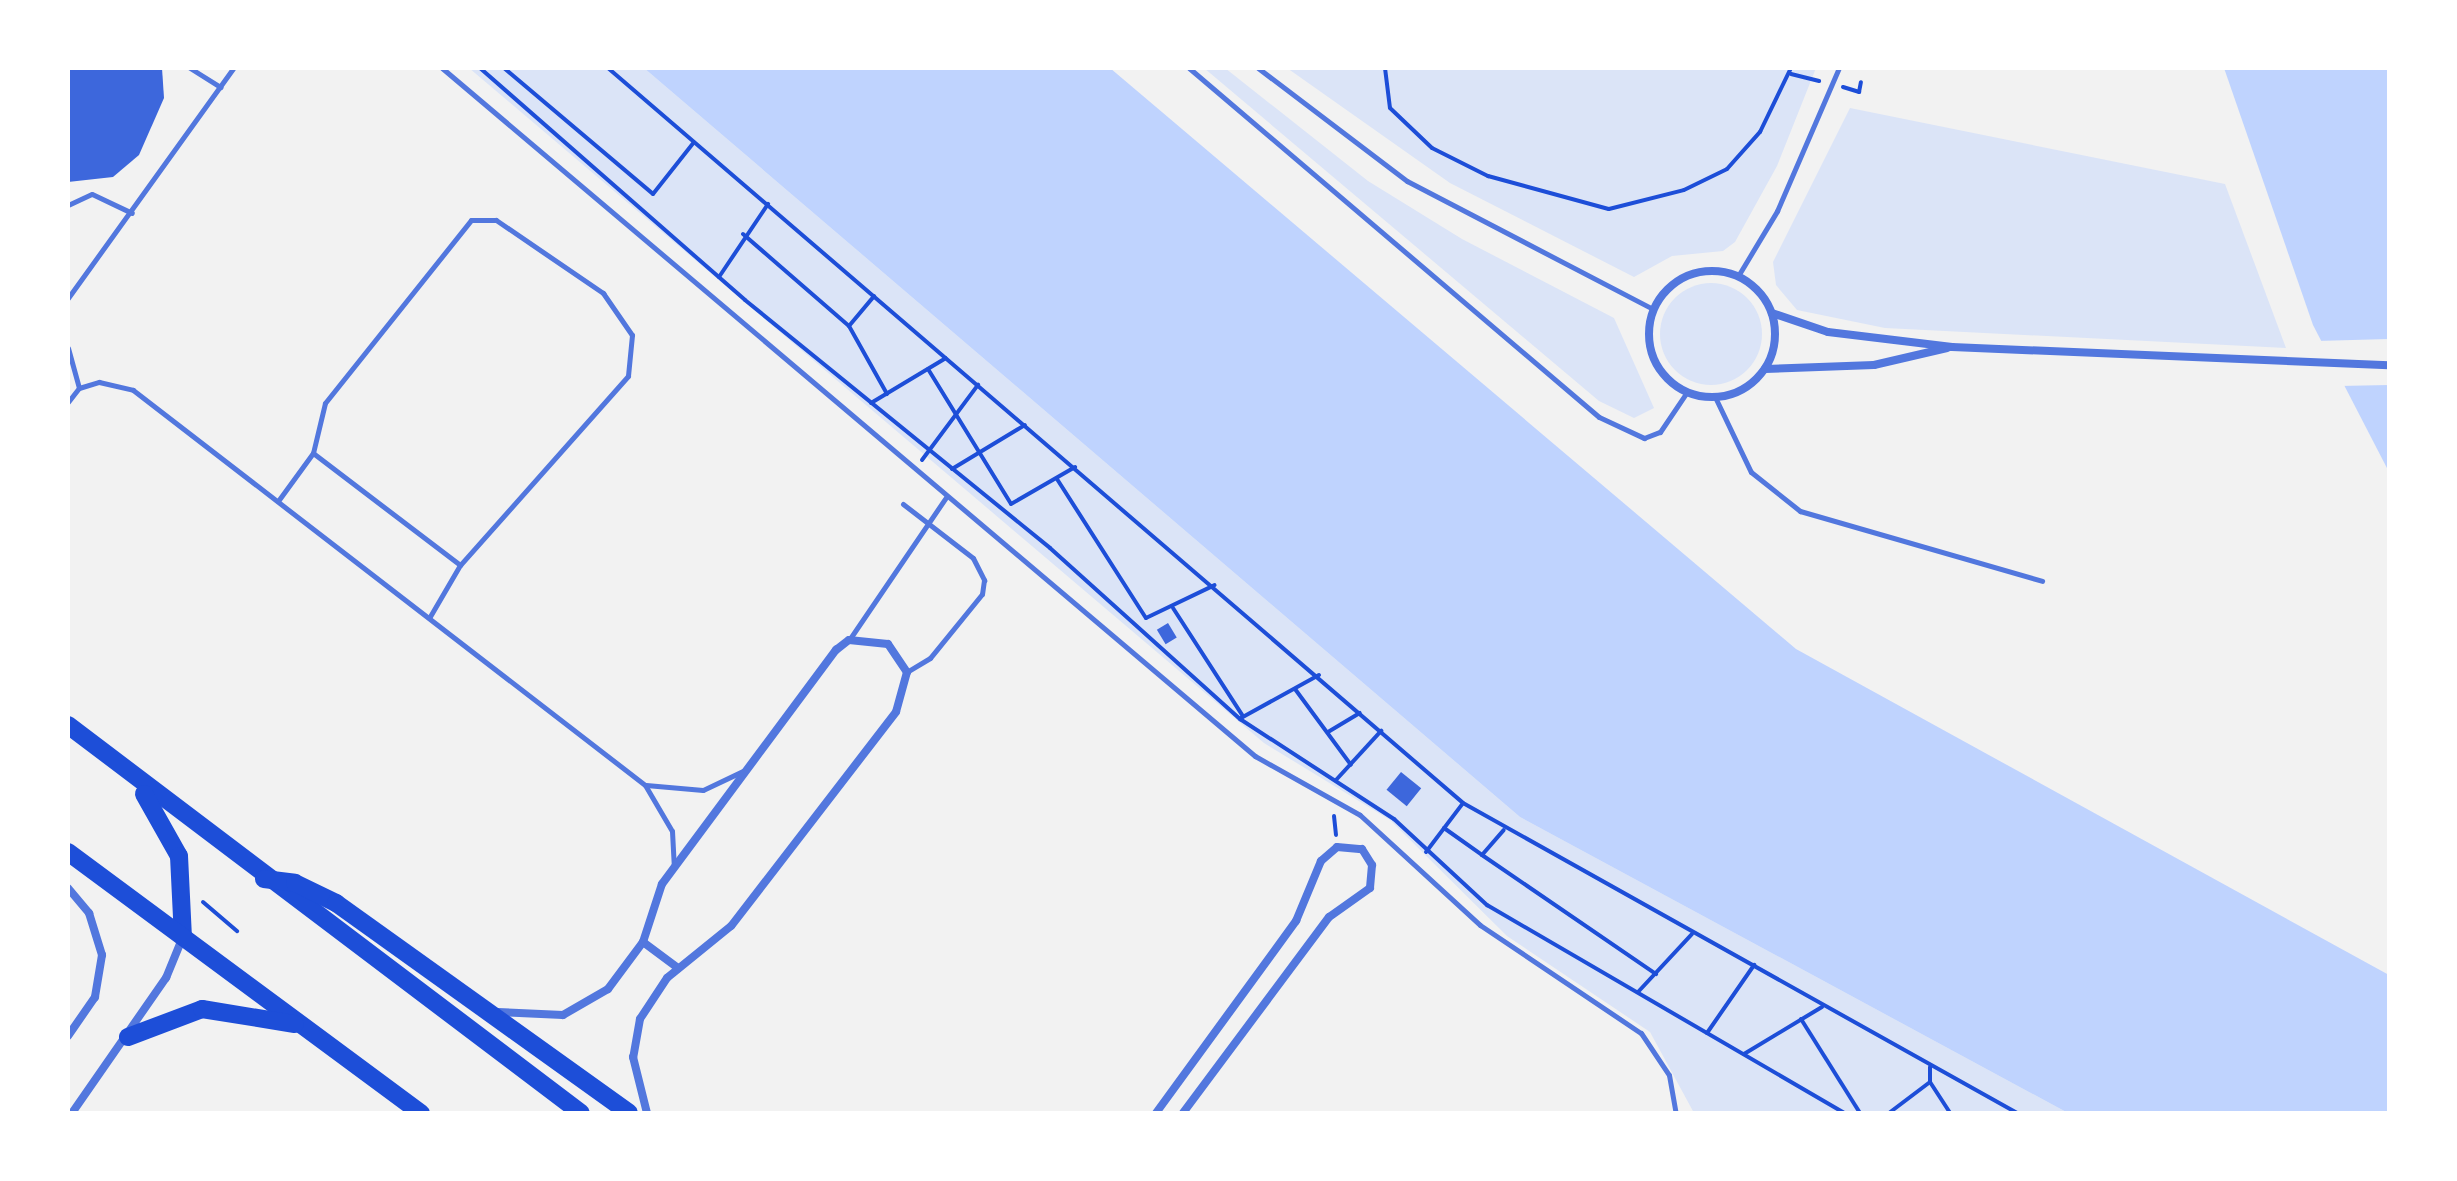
<!DOCTYPE html>
<style>
body{margin:0}
#map{position:relative;width:2457px;height:1181px;overflow:hidden;background:#f2f2f2;font-family:"Roboto Condensed",sans-serif}
div>[style]{position:absolute}
[style*='--x']{left:calc(var(--x)*1px);top:calc(var(--y)*1px);width:calc(var(--w)*1px);rotate:calc(var(--a)*1deg)}
.green>*{inset:0;background:#dbe4f7}
.round{border-radius:50%}
.water>*{inset:0;background:#bfd3fe}
.pier>*{inset:0;background:#f2f2f2}
.building>*{inset:0;background:#3d67dc;transform-origin:0 0}
.path>*{height:4px;margin:-2px;padding:0 2px;transform-origin:2px;border-radius:2px;background:#1d4ed8}
.service>*{height:5px;margin:-2.5px;padding:0 2.5px;transform-origin:2.5px;border-radius:2.5px;background:#5277de}
.minor>*{height:8px;margin:-4px;padding:0 4px;transform-origin:4px;border-radius:4px;background:#5277de}
.minor>.ring{margin:-4px;padding:0;box-sizing:content-box;background:none;border:8px solid #5277de;border-radius:50%}
.primary>*{height:18px;margin:-9px;padding:0 9px;transform-origin:9px;border-radius:9px;background:#1d4ed8}
span{translate:-50% -50%;white-space:nowrap;text-align:center;line-height:1.15;-webkit-text-stroke:6px #fff;paint-order:stroke}
.frame{position:absolute;inset:0;border:70px solid #fff;pointer-events:none}
</style>
<div id="map">
<div class="green">
<i style="clip-path:polygon(469px 68px,644px 68px,1520px 817px,2068px 1113px,1694px 1113px,1650px 1032px,1507px 936px,1390px 820px,1264px 743px)"></i>
<i style="clip-path:polygon(1204px 68px,1225px 68px,1368px 181px,1462px 239px,1614px 318px,1654px 408px,1634px 418px,1599px 401px)"></i>
<i style="clip-path:polygon(1287px 68px,1816px 68px,1777px 166px,1735px 242px,1723px 251px,1672px 256px,1634px 277px,1450px 183px)"></i>
<i style="clip-path:polygon(1850px 108px,2225px 184px,2286px 348px,1885px 328px,1797px 310px,1776px 285px,1773px 262px)"></i>
<i class="round" style="left:1660px;top:283px;width:102px;height:102px"></i>
</div>
<div class="water">
<i style="clip-path:polygon(644px 68px,1110px 68px,1796px 649px,2389px 975px,2389px 1113px,2068px 1113px,1520px 817px)"></i>
<i style="clip-path:polygon(2224px 68px,2389px 68px,2389px 472px,2313px 325px)"></i>
</div>
<div class="pier">
<i style="clip-path:polygon(2389px 339px,2389px 385px,2339px 386px,2316px 341px)"></i>
</div>
<div class="building">
<i style="clip-path:polygon(68px 68px,162px 68px,164px 98px,139px 155px,113px 177px,68px 182px)"></i>
<i style="left:1168px;top:623px;width:17px;height:13px;rotate:59deg"></i>
<i style="left:1401px;top:772px;width:26px;height:23px;rotate:39deg"></i>
</div>
<div class="path">
<i style="--x:480;--y:68;--w:352;--a:41.2"></i>
<i style="--x:745;--y:300;--w:393;--a:39.1"></i>
<i style="--x:1050;--y:548;--w:256;--a:42"></i>
<i style="--x:1240;--y:719;--w:184;--a:33"></i>
<i style="--x:1394;--y:819;--w:127;--a:42.8"></i>
<i style="--x:1487;--y:905;--w:413;--a:30.2"></i>
<i style="--x:504;--y:68;--w:195;--a:40.2"></i>
<i style="--x:653;--y:194;--w:66;--a:-51.7"></i>
<i style="--x:608;--y:68;--w:1127;--a:40.68"></i>
<i style="--x:1463;--y:803;--w:635;--a:29.23"></i>
<i style="--x:1385;--y:68;--w:40;--a:82.9"></i>
<i style="--x:1390;--y:108;--w:58;--a:43.6"></i>
<i style="--x:1432;--y:148;--w:63;--a:26.6"></i>
<i style="--x:1488;--y:176;--w:125;--a:15.3"></i>
<i style="--x:1609;--y:209;--w:77;--a:-14.2"></i>
<i style="--x:1684;--y:190;--w:48;--a:-26"></i>
<i style="--x:1727;--y:169;--w:50;--a:-48.3"></i>
<i style="--x:1760;--y:132;--w:71;--a:-64.2"></i>
<i style="--x:1791;--y:74;--w:29;--a:14"></i>
<i style="--x:1843;--y:87;--w:17;--a:17"></i>
<i style="--x:1859;--y:92;--w:10;--a:-79"></i>
<i style="--x:743;--y:234;--w:140;--a:41"></i>
<i style="--x:849;--y:326;--w:78;--a:60.8"></i>
<i style="--x:719;--y:277;--w:88;--a:-56.1"></i>
<i style="--x:849;--y:326;--w:39;--a:-50"></i>
<i style="--x:928;--y:369;--w:158;--a:58.4"></i>
<i style="--x:1011;--y:504;--w:74;--a:-30"></i>
<i style="--x:871;--y:403;--w:87;--a:-31"></i>
<i style="--x:922;--y:460;--w:94;--a:-53.3"></i>
<i style="--x:952;--y:469;--w:85;--a:-31.1"></i>
<i style="--x:1057;--y:479;--w:165;--a:57.4"></i>
<i style="--x:1146;--y:618;--w:76;--a:-25.6"></i>
<i style="--x:1173;--y:608;--w:129;--a:57.1"></i>
<i style="--x:1295;--y:689;--w:94;--a:53.6"></i>
<i style="--x:1241;--y:718;--w:89;--a:-28.9"></i>
<i style="--x:1328;--y:732;--w:37;--a:-31"></i>
<i style="--x:1336;--y:780;--w:67;--a:-47.4"></i>
<i style="--x:1334;--y:816;--w:19;--a:84"></i>
<i style="--x:1444;--y:828;--w:47;--a:35.4"></i>
<i style="--x:1482;--y:855;--w:33;--a:-49"></i>
<i style="--x:1426;--y:852;--w:61;--a:-52.9"></i>
<i style="--x:1482;--y:855;--w:211;--a:34.4"></i>
<i style="--x:203;--y:902;--w:45;--a:40.5"></i>
<i style="--x:1638;--y:992;--w:79;--a:-47"></i>
<i style="--x:1801;--y:1019;--w:111;--a:57.9"></i>
<i style="--x:1707;--y:1033;--w:83;--a:-55.3"></i>
<i style="--x:1744;--y:1054;--w:91;--a:-31.1"></i>
<i style="--x:1930;--y:1067;--w:15;--a:90"></i>
<i style="--x:1930;--y:1082;--w:37;--a:57"></i>
<i style="--x:1889;--y:1113;--w:51;--a:-37.1"></i>
</div>
<div class="service">
<i style="--x:190;--y:68;--w:36;--a:32"></i>
<i style="--x:442;--y:68;--w:1065;--a:40.24"></i>
<i style="--x:1255;--y:756;--w:120;--a:29.3"></i>
<i style="--x:1360;--y:815;--w:163;--a:42.5"></i>
<i style="--x:1480;--y:925;--w:194;--a:33.9"></i>
<i style="--x:1641;--y:1033;--w:50;--a:56.3"></i>
<i style="--x:1669;--y:1075;--w:39;--a:80"></i>
<i style="--x:1189;--y:68;--w:538;--a:40.41"></i>
<i style="--x:1599;--y:417;--w:50;--a:25"></i>
<i style="--x:1644;--y:438;--w:17;--a:-21"></i>
<i style="--x:1660;--y:432;--w:48;--a:-56"></i>
<i style="--x:1258;--y:68;--w:187;--a:37.2"></i>
<i style="--x:1407;--y:181;--w:277;--a:27.5"></i>
<i style="--x:68;--y:205;--w:26;--a:-25"></i>
<i style="--x:92;--y:194;--w:44;--a:25.4"></i>
<i style="--x:1738;--y:276;--w:76;--a:-59"></i>
<i style="--x:1777;--y:211;--w:156;--a:-66.6"></i>
<i style="--x:68;--y:298;--w:283;--a:-54.3"></i>
<i style="--x:68;--y:348;--w:41;--a:74.6"></i>
<i style="--x:1715;--y:397;--w:83;--a:64.4"></i>
<i style="--x:1751;--y:472;--w:63;--a:38.5"></i>
<i style="--x:1800;--y:511;--w:252;--a:16.1"></i>
<i style="--x:68;--y:402;--w:18;--a:-52"></i>
<i style="--x:79;--y:388;--w:21;--a:-17"></i>
<i style="--x:99;--y:382;--w:35;--a:13"></i>
<i style="--x:133;--y:390;--w:647;--a:37.65"></i>
<i style="--x:645;--y:785;--w:53;--a:59.6"></i>
<i style="--x:672;--y:831;--w:35;--a:87"></i>
<i style="--x:313;--y:453;--w:185;--a:37.3"></i>
<i style="--x:278;--y:501;--w:59;--a:-53.9"></i>
<i style="--x:313;--y:453;--w:51;--a:-76.5"></i>
<i style="--x:325;--y:403;--w:234;--a:-51.4"></i>
<i style="--x:471;--y:220;--w:25;--a:0"></i>
<i style="--x:496;--y:220;--w:130;--a:34.3"></i>
<i style="--x:603;--y:293;--w:51;--a:55.4"></i>
<i style="--x:632;--y:335;--w:41;--a:95.6"></i>
<i style="--x:628;--y:376;--w:253;--a:131.6"></i>
<i style="--x:460;--y:565;--w:61;--a:120.3"></i>
<i style="--x:903;--y:504;--w:88;--a:37.6"></i>
<i style="--x:973;--y:558;--w:25;--a:63"></i>
<i style="--x:984;--y:580;--w:14;--a:98"></i>
<i style="--x:982;--y:594;--w:82;--a:129.1"></i>
<i style="--x:930;--y:658;--w:27;--a:149"></i>
<i style="--x:849;--y:640;--w:174;--a:-55.8"></i>
<i style="--x:646;--y:785;--w:57;--a:5"></i>
<i style="--x:703;--y:790;--w:44;--a:-25.4"></i>
</div>
<div class="minor">
<i class="ring" style="left:1649px;top:271px;width:118px;height:118px"></i>
<i style="--x:1772;--y:313;--w:59;--a:18.7"></i>
<i style="--x:1828;--y:332;--w:125;--a:6.9"></i>
<i style="--x:1952;--y:347;--w:437;--a:2.4"></i>
<i style="--x:1765;--y:369;--w:109;--a:-2.1"></i>
<i style="--x:1874;--y:365;--w:75;--a:-13.1"></i>
<i style="--x:68;--y:888;--w:33;--a:50"></i>
<i style="--x:89;--y:913;--w:44;--a:72.8"></i>
<i style="--x:102;--y:955;--w:43;--a:99.5"></i>
<i style="--x:95;--y:997;--w:47;--a:124.7"></i>
<i style="--x:643;--y:942;--w:44;--a:36.6"></i>
<i style="--x:498;--y:1012;--w:65;--a:2.6"></i>
<i style="--x:563;--y:1015;--w:52;--a:-30"></i>
<i style="--x:608;--y:989;--w:59;--a:-53.3"></i>
<i style="--x:643;--y:942;--w:61;--a:-71.9"></i>
<i style="--x:662;--y:884;--w:292;--a:-53.4"></i>
<i style="--x:836;--y:650;--w:16;--a:-38"></i>
<i style="--x:849;--y:640;--w:39;--a:6"></i>
<i style="--x:888;--y:644;--w:34;--a:56"></i>
<i style="--x:907;--y:672;--w:41;--a:105.4"></i>
<i style="--x:896;--y:712;--w:270;--a:127.6"></i>
<i style="--x:731;--y:926;--w:82;--a:140.9"></i>
<i style="--x:667;--y:978;--w:49;--a:123.4"></i>
<i style="--x:640;--y:1019;--w:39;--a:100"></i>
<i style="--x:633;--y:1057;--w:58;--a:76"></i>
<i style="--x:72;--y:1113;--w:165;--a:-55.2"></i>
<i style="--x:166;--y:978;--w:42;--a:-67.7"></i>
<i style="--x:1156;--y:1113;--w:238;--a:-53.9"></i>
<i style="--x:1296;--y:921;--w:65;--a:-67.4"></i>
<i style="--x:1321;--y:861;--w:21;--a:-41"></i>
<i style="--x:1337;--y:847;--w:25;--a:5"></i>
<i style="--x:1362;--y:849;--w:19;--a:58"></i>
<i style="--x:1372;--y:865;--w:23;--a:95"></i>
<i style="--x:1370;--y:888;--w:50;--a:144.7"></i>
<i style="--x:1329;--y:917;--w:244;--a:126.7"></i>
</div>
<div class="primary">
<i style="--x:68;--y:725;--w:643;--a:37.1"></i>
<i style="--x:144;--y:794;--w:71;--a:60.6"></i>
<i style="--x:179;--y:856;--w:81;--a:87.2"></i>
<i style="--x:68;--y:852;--w:439;--a:36.5"></i>
<i style="--x:264;--y:879;--w:31;--a:7"></i>
<i style="--x:295;--y:883;--w:46;--a:26"></i>
<i style="--x:336;--y:903;--w:360;--a:35.6"></i>
<i style="--x:128;--y:1037;--w:79;--a:-20.7"></i>
<i style="--x:202;--y:1009;--w:94;--a:9.2"></i>
</div>
<div class="frame"></div>
</div>
